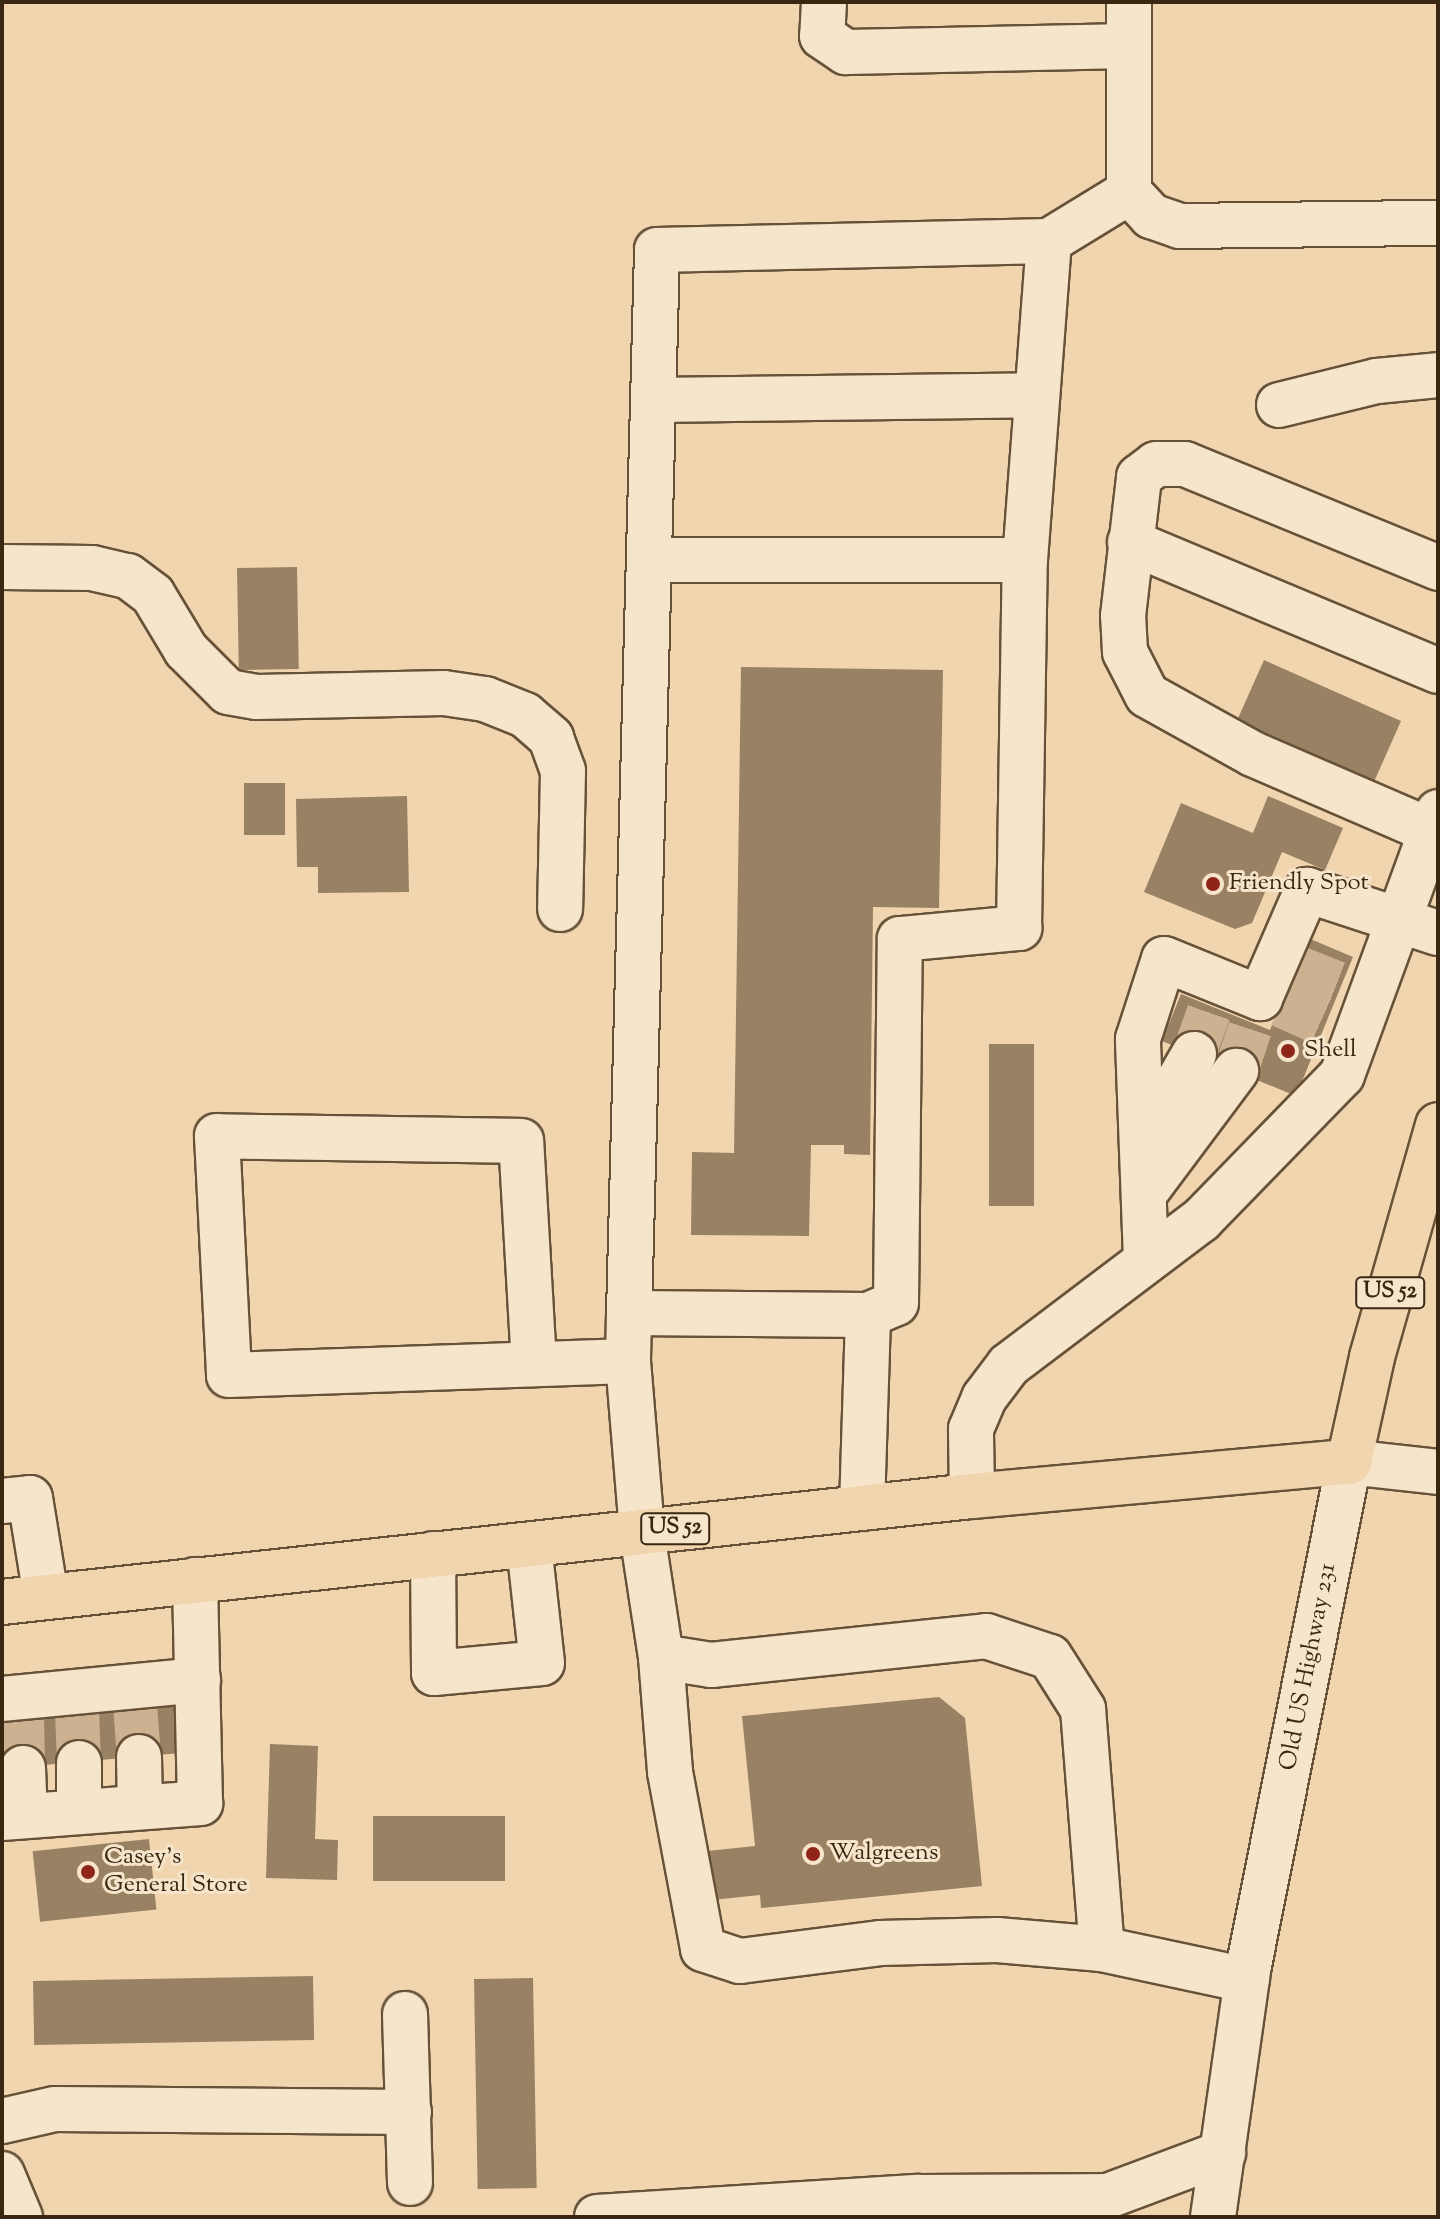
<!DOCTYPE html>
<style>
body{margin:0}
#map{position:relative;width:1440px;height:2219px;overflow:hidden;background:#f1d5af;font-family:"Sorts Mill Goudy",serif}
div>[style]{position:absolute}
[style*='--x']{left:calc(var(--x)*1px);top:calc(var(--y)*1px);width:calc(var(--w)*1px);rotate:calc(var(--a)*1deg)}
.building>*{inset:0;background:#998164;transform-origin:0 0}
.minor-tunnel>*{height:44px;margin-top:-22px;transform-origin:0;background:repeating-linear-gradient(90deg,#ccb290 0 44px,transparent 0 66px)}
.roads{filter:drop-shadow(2px 0 #675239) drop-shadow(-2px 0 #675239) drop-shadow(0 2px #675239) drop-shadow(0 -2px #675239)}
.minor>*{height:44px;margin:-22px;padding:0 22px;transform-origin:22px;border-radius:22px;background:#f6e4cb}
.major>*{height:44px;margin:-22px;padding:0 22px;transform-origin:22px;border-radius:22px;background:#f1d5af}
.dots>*{width:22px;height:22px;translate:-50% -50%;box-sizing:border-box;border:4px solid #f6e4cb;border-radius:50%}
span{translate:-50% -50%;white-space:nowrap;text-align:center;line-height:1.15;-webkit-text-stroke:6px #f6e4cb;paint-order:stroke}
.shield-label span{padding:2px 6px;background:#f6e4cb;border:2px solid;border-radius:6px;-webkit-text-stroke-width:0}
.shield-label{font-size:22px;color:#392712;font-weight:700}
.poi-label{font-size:24px;color:#392712}
.left{translate:0 -50%;text-align:left}
.street-label{font-size:24px;color:#392712}
.frame{position:absolute;inset:0;border:4px solid #392712;pointer-events:none}
</style>
<div id="map">
<div class="building">
<i style="left:297px;top:567px;width:102px;height:60px;rotate:89deg"></i>
<i style="left:1264px;top:660px;width:150px;height:68px;rotate:24deg"></i>
<i style="clip-path:polygon(741px 667px,943px 670px,939px 908px,873px 907px,870px 1155px,844px 1154px,844px 1145px,811px 1145px,809px 1236px,691px 1235px,692px 1152px,734px 1153px)"></i>
<i style="left:244px;top:783px;width:41px;height:52px"></i>
<i style="clip-path:polygon(407px 796px,409px 892px,318px 893px,318px 867px,297px 867px,296px 799px)"></i>
<i style="clip-path:polygon(1268px 796px,1343px 828px,1325px 870px,1282px 852px,1252px 923px,1235px 929px,1144px 892px,1181px 803px,1253px 833px)"></i>
<i style="clip-path:polygon(1308px 938px,1353px 957px,1296px 1096px,1162px 1041px,1181px 994px,1270px 1030px)"></i>
<i style="left:989px;top:1044px;width:45px;height:162px"></i>
<i style="clip-path:polygon(939px 1697px,965px 1718px,982px 1886px,761px 1908px,760px 1895px,712px 1900px,707px 1851px,755px 1846px,742px 1716px)"></i>
<i style="left:179px;top:1701px;width:52px;height:178px;rotate:85deg"></i>
<i style="clip-path:polygon(270px 1744px,318px 1746px,315px 1839px,338px 1840px,337px 1880px,266px 1878px)"></i>
<i style="left:373px;top:1816px;width:132px;height:65px"></i>
<i style="left:149px;top:1839px;width:71px;height:117px;rotate:84deg"></i>
<i style="left:313px;top:1976px;width:64px;height:280px;rotate:89deg"></i>
<i style="left:533px;top:1978px;width:210px;height:59px;rotate:89deg"></i>
</div>
<div class="minor-tunnel">
<i style="--x:1296;--y:967;--w:49;--a:21.4"></i>
<i style="--x:1280;--y:1005;--w:49;--a:24"></i>
<i style="--x:1194;--y:1054;--w:51;--a:-70.5"></i>
<i style="--x:1236;--y:1071;--w:51;--a:-71.6"></i>
<i style="--x:135;--y:1705;--w:52;--a:85.6"></i>
<i style="--x:77;--y:1710;--w:53;--a:87.8"></i>
<i style="--x:22;--y:1715;--w:53;--a:88.9"></i>
</div>
<div class="roads">
<div class="minor">
<i style="--x:824;--y:2;--w:34;--a:93"></i>
<i style="--x:822;--y:36;--w:29;--a:34"></i>
<i style="--x:846;--y:52;--w:283;--a:-1.2"></i>
<i style="--x:1129;--y:2;--w:190;--a:90"></i>
<i style="--x:1129;--y:192;--w:33;--a:47"></i>
<i style="--x:1151;--y:216;--w:31;--a:19"></i>
<i style="--x:1180;--y:226;--w:258;--a:-0.7"></i>
<i style="--x:655;--y:400;--w:382;--a:-0.7"></i>
<i style="--x:1279;--y:405;--w:101;--a:-13.8"></i>
<i style="--x:1377;--y:381;--w:61;--a:-5.6"></i>
<i style="--x:1130;--y:542;--w:334;--a:22.7"></i>
<i style="--x:652;--y:560;--w:373;--a:0"></i>
<i style="--x:2;--y:567;--w:90;--a:0.6"></i>
<i style="--x:92;--y:568;--w:37;--a:13"></i>
<i style="--x:128;--y:576;--w:31;--a:37"></i>
<i style="--x:153;--y:595;--w:64;--a:59"></i>
<i style="--x:186;--y:650;--w:59;--a:45"></i>
<i style="--x:228;--y:692;--w:29;--a:10"></i>
<i style="--x:257;--y:697;--w:187;--a:-1.2"></i>
<i style="--x:444;--y:693;--w:41;--a:8.3"></i>
<i style="--x:485;--y:699;--w:43;--a:21.8"></i>
<i style="--x:525;--y:715;--w:35;--a:41"></i>
<i style="--x:551;--y:738;--w:35;--a:70"></i>
<i style="--x:563;--y:771;--w:138;--a:91.2"></i>
<i style="--x:1431;--y:831;--w:194;--a:-156.6"></i>
<i style="--x:1253;--y:754;--w:121;--a:-150.9"></i>
<i style="--x:1147;--y:695;--w:48;--a:-117.1"></i>
<i style="--x:1125;--y:652;--w:36;--a:-93"></i>
<i style="--x:1123;--y:616;--w:140;--a:-83.4"></i>
<i style="--x:1139;--y:477;--w:21;--a:-37"></i>
<i style="--x:1156;--y:464;--w:29;--a:0"></i>
<i style="--x:1185;--y:464;--w:274;--a:22.3"></i>
<i style="--x:1142;--y:1144;--w:104;--a:-60"></i>
<i style="--x:1144;--y:1194;--w:154;--a:-53.2"></i>
<i style="--x:1146;--y:1260;--w:221;--a:-92.1"></i>
<i style="--x:1138;--y:1039;--w:84;--a:-72"></i>
<i style="--x:1164;--y:959;--w:104;--a:22.1"></i>
<i style="--x:1260;--y:998;--w:118;--a:-66.5"></i>
<i style="--x:1307;--y:890;--w:138;--a:18.2"></i>
<i style="--x:629;--y:1313;--w:1063;--a:-88.49"></i>
<i style="--x:657;--y:250;--w:392;--a:-1.3"></i>
<i style="--x:1049;--y:241;--w:94;--a:-31.5"></i>
<i style="--x:868;--y:1315;--w:30;--a:-23"></i>
<i style="--x:896;--y:1303;--w:364;--a:-89.4"></i>
<i style="--x:900;--y:939;--w:120;--a:-5.3"></i>
<i style="--x:1019;--y:928;--w:368;--a:-89.1"></i>
<i style="--x:1025;--y:560;--w:320;--a:-85.7"></i>
<i style="--x:534;--y:1364;--w:223;--a:-93.3"></i>
<i style="--x:521;--y:1141;--w:304;--a:-179.1"></i>
<i style="--x:217;--y:1136;--w:239;--a:87.1"></i>
<i style="--x:229;--y:1375;--w:399;--a:-2"></i>
<i style="--x:972;--y:1496;--w:67;--a:-90.9"></i>
<i style="--x:971;--y:1429;--w:34;--a:-67"></i>
<i style="--x:984;--y:1398;--w:41;--a:-52.9"></i>
<i style="--x:1009;--y:1365;--w:241;--a:-37.1"></i>
<i style="--x:1201;--y:1220;--w:202;--a:-45.8"></i>
<i style="--x:1342;--y:1075;--w:280;--a:-69.9"></i>
<i style="--x:2;--y:1501;--w:28;--a:-6"></i>
<i style="--x:30;--y:1498;--w:100;--a:80.8"></i>
<i style="--x:862;--y:1508;--w:193;--a:-88.2"></i>
<i style="--x:868;--y:1315;--w:239;--a:-179.5"></i>
<i style="--x:629;--y:1313;--w:48;--a:91.2"></i>
<i style="--x:628;--y:1361;--w:173;--a:85.3"></i>
<i style="--x:642;--y:1533;--w:125;--a:81.3"></i>
<i style="--x:661;--y:1657;--w:51;--a:9.1"></i>
<i style="--x:711;--y:1665;--w:277;--a:-6"></i>
<i style="--x:986;--y:1636;--w:67;--a:18.2"></i>
<i style="--x:1050;--y:1657;--w:62;--a:57.6"></i>
<i style="--x:1083;--y:1709;--w:241;--a:85.5"></i>
<i style="--x:1102;--y:1949;--w:148;--a:12.1"></i>
<i style="--x:433;--y:1554;--w:119;--a:89.5"></i>
<i style="--x:434;--y:1673;--w:108;--a:-5.3"></i>
<i style="--x:542;--y:1663;--w:119;--a:-96.3"></i>
<i style="--x:661;--y:1657;--w:115;--a:85.5"></i>
<i style="--x:670;--y:1772;--w:180;--a:79.4"></i>
<i style="--x:703;--y:1949;--w:39;--a:18"></i>
<i style="--x:740;--y:1961;--w:141;--a:-7.3"></i>
<i style="--x:880;--y:1943;--w:117;--a:-1.5"></i>
<i style="--x:997;--y:1940;--w:105;--a:4.9"></i>
<i style="--x:2;--y:1699;--w:197;--a:-5.5"></i>
<i style="--x:139;--y:1757;--w:50;--a:88.9"></i>
<i style="--x:79;--y:1763;--w:49;--a:90"></i>
<i style="--x:23;--y:1768;--w:48;--a:87.6"></i>
<i style="--x:2;--y:1818;--w:199;--a:-4.3"></i>
<i style="--x:200;--y:1803;--w:223;--a:-91.3"></i>
<i style="--x:405;--y:2014;--w:169;--a:88.3"></i>
<i style="--x:2;--y:2121;--w:54;--a:-12.8"></i>
<i style="--x:55;--y:2109;--w:354;--a:0.5"></i>
<i style="--x:2;--y:2174;--w:47;--a:67.3"></i>
<i style="--x:597;--y:2217;--w:322;--a:-3.6"></i>
<i style="--x:918;--y:2197;--w:190;--a:-0.3"></i>
<i style="--x:1108;--y:2196;--w:123;--a:-20.5"></i>
<i style="--x:1213;--y:2217;--w:255;--a:-81.9"></i>
<i style="--x:1249;--y:1965;--w:513;--a:-78.76"></i>
<i style="--x:1349;--y:1462;--w:90;--a:6.4"></i>
</div>
<div class="major">
<i style="--x:2;--y:1602;--w:976;--a:-6.24"></i>
<i style="--x:972;--y:1496;--w:379;--a:-5.2"></i>
<i style="--x:1349;--y:1462;--w:107;--a:-77.6"></i>
<i style="--x:1372;--y:1357;--w:241;--a:-74.1"></i>
</div>
</div>
<div class="dots">
<i style="left:1213px;top:884px;background:#8f2418"></i>
<i style="left:1288px;top:1051px;background:#8f2418"></i>
<i style="left:813px;top:1854px;background:#8f2418"></i>
<i style="left:88px;top:1872px;background:#8f2418"></i>
</div>
<div class="shield-label">
<span style="left:1390px;top:1293px">US 52</span>
<span style="left:675px;top:1529px">US 52</span>
</div>
<div class="poi-label">
<span class="left" style="left:1229px;top:884px">Friendly Spot</span>
<span class="left" style="left:1304px;top:1051px">Shell</span>
<span class="left" style="left:829px;top:1854px">Walgreens</span>
<span class="left" style="left:104px;top:1872px">Casey's<br>General Store</span>
</div>
<div class="street-label">
<span style="left:1309px;top:1667px;rotate:-79deg">Old US Highway 231</span>
</div>
<div class="frame"></div>
</div>
